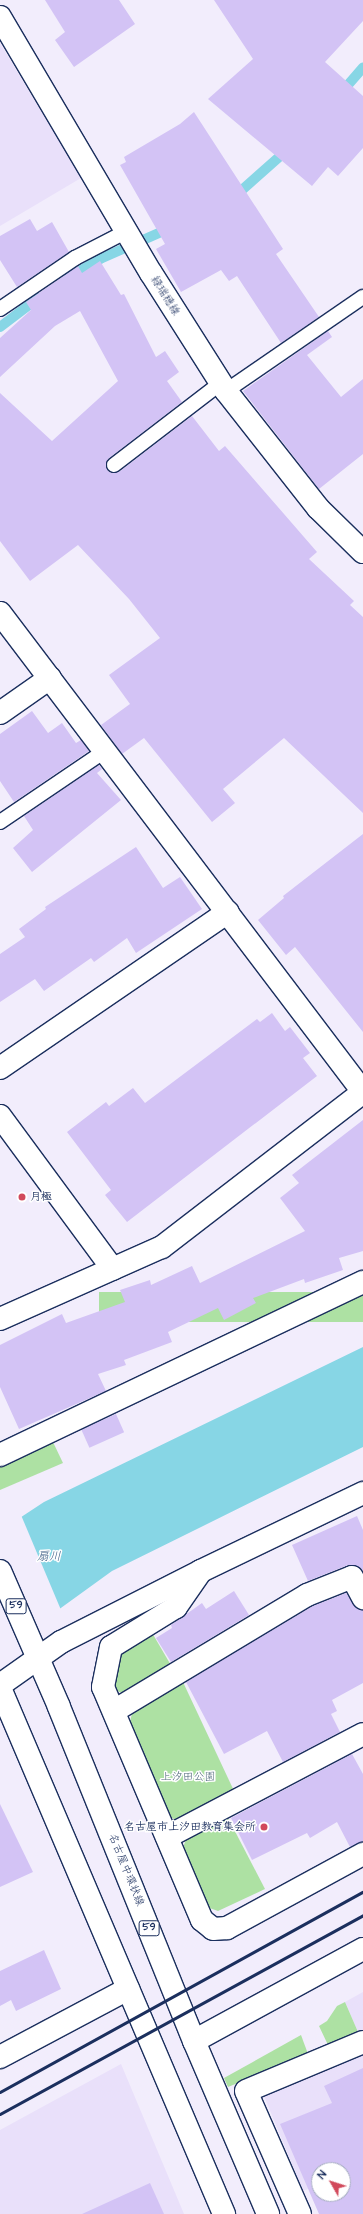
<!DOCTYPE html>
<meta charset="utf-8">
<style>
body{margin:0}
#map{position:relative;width:363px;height:2214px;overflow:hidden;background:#f2edfc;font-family:"Architects Daughter","Klee One",sans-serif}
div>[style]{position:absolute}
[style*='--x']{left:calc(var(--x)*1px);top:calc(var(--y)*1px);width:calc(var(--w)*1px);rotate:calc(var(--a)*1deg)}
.built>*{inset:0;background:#e9e0fa}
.green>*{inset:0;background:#ade1a3;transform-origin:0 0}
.water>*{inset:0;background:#87d6e5}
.pier>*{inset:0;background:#f2edfc}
.stream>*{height:10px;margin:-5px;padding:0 5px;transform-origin:5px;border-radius:5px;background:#87d6e5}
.building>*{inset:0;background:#d3c3f5;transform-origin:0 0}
.roads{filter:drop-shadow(1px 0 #1b2f5e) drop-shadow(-1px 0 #1b2f5e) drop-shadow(0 1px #1b2f5e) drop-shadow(0 -1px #1b2f5e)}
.service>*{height:14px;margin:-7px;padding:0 7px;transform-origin:7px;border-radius:7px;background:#fff}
.minor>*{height:22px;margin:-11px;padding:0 11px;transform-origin:11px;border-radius:11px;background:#fff}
.tertiary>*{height:22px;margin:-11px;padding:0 11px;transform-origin:11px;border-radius:11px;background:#fff}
.secondary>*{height:22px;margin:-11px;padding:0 11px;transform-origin:11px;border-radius:11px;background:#fff}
.primary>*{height:22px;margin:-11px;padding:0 11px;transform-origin:11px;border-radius:11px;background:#fff}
.rail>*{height:3px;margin:-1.5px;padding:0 1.5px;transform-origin:1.5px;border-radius:1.5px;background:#1b2f5e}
.dots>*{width:11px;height:11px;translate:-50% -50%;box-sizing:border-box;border:2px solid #fff;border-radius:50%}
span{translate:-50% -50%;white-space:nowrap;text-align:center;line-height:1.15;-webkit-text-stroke:3px #fff;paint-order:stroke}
.shield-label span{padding:1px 3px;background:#fff;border:1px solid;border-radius:3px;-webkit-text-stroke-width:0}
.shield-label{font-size:10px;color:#1b2f5e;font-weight:700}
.street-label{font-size:11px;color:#1b2f5e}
.poi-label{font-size:11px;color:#1b2f5e;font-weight:700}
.left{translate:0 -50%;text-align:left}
.right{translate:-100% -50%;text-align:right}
.park-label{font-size:11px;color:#405c6f}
.water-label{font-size:12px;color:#365980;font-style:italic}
.north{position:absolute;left:311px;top:2162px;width:40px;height:40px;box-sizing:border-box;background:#fff;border:1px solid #a4acbf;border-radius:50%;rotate:309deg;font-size:11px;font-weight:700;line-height:16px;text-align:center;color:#1b2f5e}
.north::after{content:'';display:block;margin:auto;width:14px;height:18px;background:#d1495b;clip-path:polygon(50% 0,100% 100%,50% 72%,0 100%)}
</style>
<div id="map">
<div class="built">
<i style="clip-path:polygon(0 43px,81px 178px,0 226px)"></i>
<i style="clip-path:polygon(363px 1992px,363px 2030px,358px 2032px,345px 2002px)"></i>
<i style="clip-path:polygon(363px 2055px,363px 2165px,343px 2170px,319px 2170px,319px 2184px,303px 2191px,264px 2096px)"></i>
<i style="clip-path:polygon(121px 2064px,184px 2214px,0 2214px,0 2130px)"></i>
</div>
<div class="green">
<i style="left:363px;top:1292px;width:30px;height:264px;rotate:90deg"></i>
<i style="clip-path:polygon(52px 1440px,63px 1463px,0 1490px,0 1464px)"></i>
<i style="clip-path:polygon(151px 1631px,172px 1667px,128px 1695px,117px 1691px,114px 1684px,119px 1653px)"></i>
<i style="clip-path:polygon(182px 1680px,235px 1793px,181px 1822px,165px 1815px,129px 1726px,133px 1709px)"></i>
<i style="clip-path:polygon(226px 1814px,265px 1889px,218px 1911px,204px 1906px,182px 1851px,187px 1836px)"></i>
<i style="clip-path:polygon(345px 2002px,358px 2032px,328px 2045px,319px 2026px,327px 2021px,337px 2006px)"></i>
<i style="clip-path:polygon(301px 2035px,308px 2054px,228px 2087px,224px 2078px)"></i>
</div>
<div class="water">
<i style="clip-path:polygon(363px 1347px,363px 1447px,112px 1571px,0 1652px,0 1531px,44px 1502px)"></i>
</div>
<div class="pier">
<i style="clip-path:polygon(21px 1515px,61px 1610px,0 1654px,0 1528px)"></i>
</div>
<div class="stream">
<i style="--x:340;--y:94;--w:35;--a:-49"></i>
<i style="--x:234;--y:197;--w:72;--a:-41.6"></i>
<i style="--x:69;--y:277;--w:36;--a:-30"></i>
<i style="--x:100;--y:259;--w:77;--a:-23.9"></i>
<i style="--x:0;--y:327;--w:48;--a:-37.3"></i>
</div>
<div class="building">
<i style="clip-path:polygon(45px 0,119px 0,135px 24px,74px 67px,55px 40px,65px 32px)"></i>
<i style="clip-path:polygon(214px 0,363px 0,363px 21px,325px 62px,363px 96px,363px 148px,338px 176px,328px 167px,312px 186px,208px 99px,253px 59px)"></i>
<i style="clip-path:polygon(194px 112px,283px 249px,276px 254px,319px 317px,281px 343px,237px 276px,229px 281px,221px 270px,181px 292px,156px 249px,165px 244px,120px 165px,126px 162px,124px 157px,180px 124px)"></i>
<i style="clip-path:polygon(30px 219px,37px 231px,52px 222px,69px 252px,17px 287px,0 260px,0 236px)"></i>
<i style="clip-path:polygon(100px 261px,121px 295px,124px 294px,156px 357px,165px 351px,179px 372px,167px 381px,182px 402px,109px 458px,106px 462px,107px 470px,111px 473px,119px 472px,192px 416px,219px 451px,225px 446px,317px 552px,309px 559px,354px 601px,350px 605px,363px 617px,363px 813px,284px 738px,223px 789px,235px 803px,212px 822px,144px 738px,122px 754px,101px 725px,130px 704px,109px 675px,160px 638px,129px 599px,78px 545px,30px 581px,0 541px,0 393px,52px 441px,118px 381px,80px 311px,55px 326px,0 377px,0 338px,31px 310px,26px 302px,78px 266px,82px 273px)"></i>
<i style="clip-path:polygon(328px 331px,332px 337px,307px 355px,341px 397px,363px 379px,363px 454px,319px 489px,243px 391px)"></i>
<i style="clip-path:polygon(32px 711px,48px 733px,62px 723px,76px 743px,81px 740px,89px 751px,14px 802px,0 781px,0 734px)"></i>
<i style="clip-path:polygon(99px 765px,102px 769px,97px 773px,121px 800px,32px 872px,13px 848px,33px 830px,24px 816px)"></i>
<i style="clip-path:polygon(363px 834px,363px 1032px,295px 947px,286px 955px,258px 920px,284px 898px,283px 896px)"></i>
<i style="clip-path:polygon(136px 847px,163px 888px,180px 877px,202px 909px,136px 953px,127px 938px,94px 962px,91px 958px,44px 991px,35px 979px,0 1002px,0 954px,25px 937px,19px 929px,46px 909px,45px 907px)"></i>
<i style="clip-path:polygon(272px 1013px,285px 1031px,290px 1027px,310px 1053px,303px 1058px,317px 1076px,127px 1222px,105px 1195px,111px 1190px,67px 1132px,106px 1102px,109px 1106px,133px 1088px,145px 1103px,257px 1019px,260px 1022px)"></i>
<i style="clip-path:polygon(363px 1120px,363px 1251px,339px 1258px,343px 1270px,305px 1283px,304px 1279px,253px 1298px,256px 1303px,224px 1320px,218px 1308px,168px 1332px,172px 1342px,124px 1360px,126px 1365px,98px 1374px,106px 1391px,19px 1429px,0 1387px,0 1345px,62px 1314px,66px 1323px,125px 1302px,120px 1290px,150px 1280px,151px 1285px,192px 1266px,200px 1283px,305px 1231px,280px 1198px,299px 1183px,292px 1175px)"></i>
<i style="left:116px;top:1414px;width:20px;height:38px;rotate:66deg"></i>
<i style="clip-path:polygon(357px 1516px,363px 1530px,363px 1571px,359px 1567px,348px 1565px,308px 1581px,292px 1545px)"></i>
<i style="clip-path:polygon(234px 1591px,249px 1615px,171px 1662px,156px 1638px,172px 1628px,171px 1625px,202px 1603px,206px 1609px)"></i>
<i style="clip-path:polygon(346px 1593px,356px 1608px,363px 1610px,363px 1683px,332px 1700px,337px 1711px,331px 1714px,340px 1732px,283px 1762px,267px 1731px,224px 1754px,186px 1682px,313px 1606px)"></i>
<i style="clip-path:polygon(352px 1754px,363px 1774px,363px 1842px,350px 1847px,337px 1822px,310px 1838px,307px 1833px,252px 1860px,231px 1818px)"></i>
<i style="clip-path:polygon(0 1804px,33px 1872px,0 1887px)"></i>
<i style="clip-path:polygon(44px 1950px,61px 1989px,16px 2011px,11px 2000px,0 2006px,0 1971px)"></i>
<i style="clip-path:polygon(evenodd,363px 2068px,363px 2214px,319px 2214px,280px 2124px,332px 2103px,324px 2086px,363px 2068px,319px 2170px,343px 2170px,343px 2194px,319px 2194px,319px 2170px)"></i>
<i style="clip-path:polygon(150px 2183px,164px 2214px,82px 2214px)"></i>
</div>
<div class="roads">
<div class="service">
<i style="--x:0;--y:309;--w:91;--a:-34.2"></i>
<i style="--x:75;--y:258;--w:59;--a:-27.4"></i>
<i style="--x:226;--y:391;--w:166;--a:-34.5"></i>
<i style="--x:114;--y:465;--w:135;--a:-37.5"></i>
<i style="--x:0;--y:822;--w:127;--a:-34.1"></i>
</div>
<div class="minor">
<i style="--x:0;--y:613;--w:601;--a:52.84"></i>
<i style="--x:0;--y:713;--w:61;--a:-35"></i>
<i style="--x:0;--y:1068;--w:276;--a:-34.4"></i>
<i style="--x:0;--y:1116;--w:190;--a:53.6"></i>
<i style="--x:0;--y:1319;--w:177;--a:-24"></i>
<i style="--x:162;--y:1247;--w:254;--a:-37.6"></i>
<i style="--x:0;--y:1455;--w:402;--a:-25.5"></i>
<i style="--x:201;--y:1571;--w:44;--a:124.8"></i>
<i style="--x:176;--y:1607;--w:76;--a:148.4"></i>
<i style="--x:111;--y:1647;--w:41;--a:101.3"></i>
<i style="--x:103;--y:1687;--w:253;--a:67"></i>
<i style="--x:202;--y:1920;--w:14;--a:39"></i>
<i style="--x:213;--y:1929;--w:14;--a:-4"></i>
<i style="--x:227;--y:1928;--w:155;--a:-28.6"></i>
<i style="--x:0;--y:1685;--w:75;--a:-35.2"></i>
<i style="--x:61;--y:1642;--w:157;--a:-26.9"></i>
<i style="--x:201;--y:1571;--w:180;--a:-25.7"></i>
<i style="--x:114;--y:1711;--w:225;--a:-31"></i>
<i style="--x:307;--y:1595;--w:48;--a:-21.8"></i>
<i style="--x:352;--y:1577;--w:24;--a:62"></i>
<i style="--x:167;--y:1837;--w:221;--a:-27.7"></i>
<i style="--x:0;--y:2057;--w:145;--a:-28"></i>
<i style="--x:300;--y:2214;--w:134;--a:-113.7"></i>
<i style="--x:246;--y:2091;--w:127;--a:-22.7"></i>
</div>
<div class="tertiary">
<i style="--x:194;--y:2041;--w:192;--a:-28.6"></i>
</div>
<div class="secondary">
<i style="--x:0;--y:17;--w:297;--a:59.5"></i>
<i style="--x:151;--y:273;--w:140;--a:57.6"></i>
<i style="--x:226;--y:391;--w:149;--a:51.8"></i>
<i style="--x:318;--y:508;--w:63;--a:44.4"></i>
</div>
<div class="primary">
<i style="--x:0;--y:1571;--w:148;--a:66.5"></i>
<i style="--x:59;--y:1707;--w:360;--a:68"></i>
<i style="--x:194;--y:2041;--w:188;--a:66.8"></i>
<i style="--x:0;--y:1688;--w:572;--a:66.93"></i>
</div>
</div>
<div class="rail">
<i style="--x:0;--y:2092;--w:414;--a:-28.9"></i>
<i style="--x:0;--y:2114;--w:414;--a:-28.7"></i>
</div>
<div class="dots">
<i style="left:22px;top:1197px;background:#d1495b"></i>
<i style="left:264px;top:1827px;background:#d1495b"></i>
</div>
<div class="shield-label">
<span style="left:16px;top:1606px">59</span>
<span style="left:149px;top:1928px">59</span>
</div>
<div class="street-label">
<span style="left:165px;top:296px;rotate:58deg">緑瑞穂線</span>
<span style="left:126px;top:1870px;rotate:68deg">名古屋中環状線</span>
</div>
<div class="poi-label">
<span class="left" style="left:30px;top:1197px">月極</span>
<span class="right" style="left:256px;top:1827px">名古屋市上汐田教育集会所</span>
</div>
<div class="park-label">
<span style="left:188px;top:1777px">上汐田公園</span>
</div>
<div class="water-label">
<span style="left:49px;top:1557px">扇川</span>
</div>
<div class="north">N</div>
</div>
